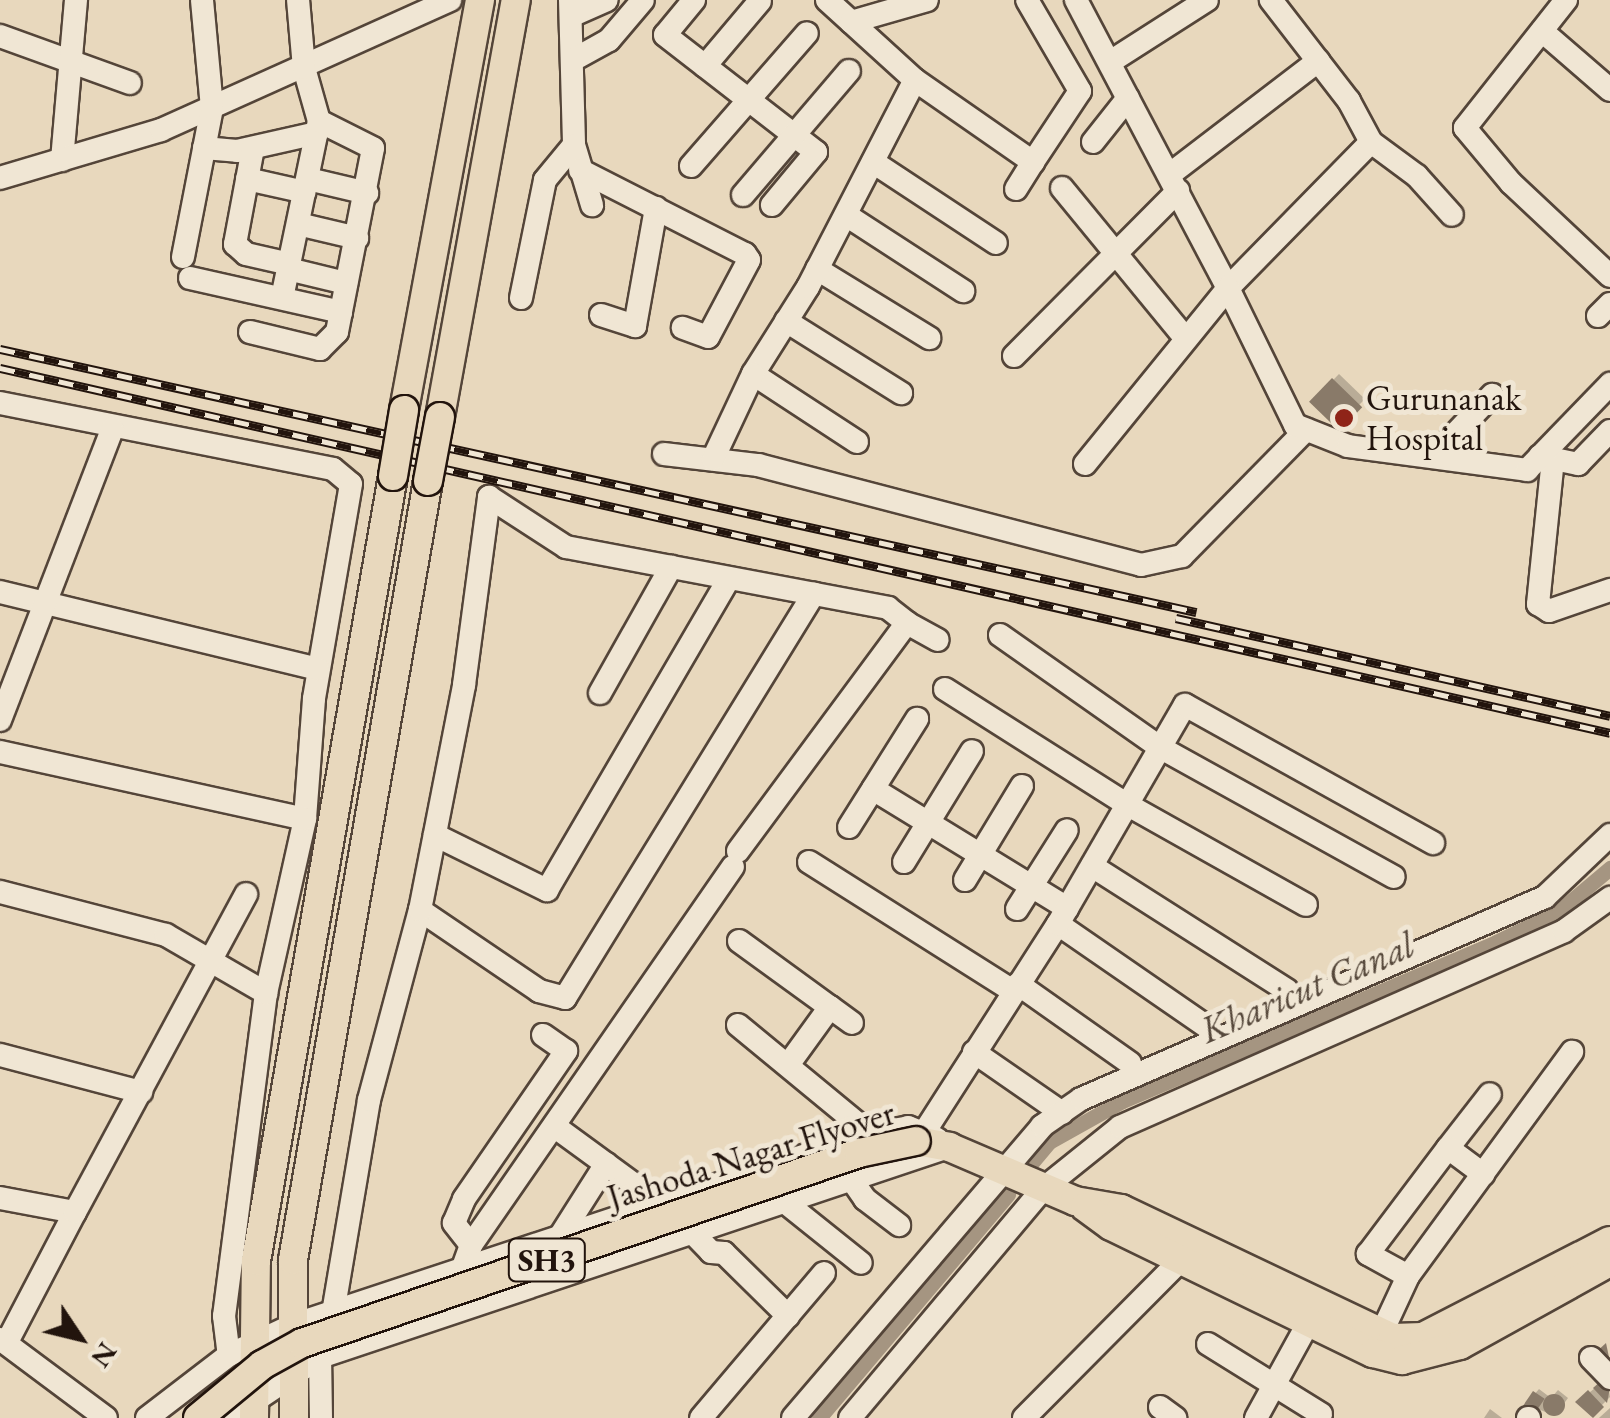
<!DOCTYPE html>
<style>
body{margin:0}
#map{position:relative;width:1610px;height:1418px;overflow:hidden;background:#e8d8bd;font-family:"EB Garamond",serif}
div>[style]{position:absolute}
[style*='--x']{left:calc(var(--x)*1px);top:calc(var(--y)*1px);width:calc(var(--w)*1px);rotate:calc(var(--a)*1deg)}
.shadow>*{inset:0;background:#0003;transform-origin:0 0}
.canal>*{height:15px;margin:-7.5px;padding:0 7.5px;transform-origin:7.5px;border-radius:7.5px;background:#a59581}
.building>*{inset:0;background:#897a69;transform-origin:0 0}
.round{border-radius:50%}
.roads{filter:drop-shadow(2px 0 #544539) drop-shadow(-2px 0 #544539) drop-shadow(0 2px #544539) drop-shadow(0 -2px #544539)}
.minor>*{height:22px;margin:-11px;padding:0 11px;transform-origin:11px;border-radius:11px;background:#f0e6d4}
.major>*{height:28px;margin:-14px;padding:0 14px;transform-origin:14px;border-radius:14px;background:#e8d8bd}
.rail>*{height:9px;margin-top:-4.5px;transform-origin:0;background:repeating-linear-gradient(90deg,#f0e6d4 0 15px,#22140d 0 30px);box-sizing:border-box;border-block:2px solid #22140d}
.bridges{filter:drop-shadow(2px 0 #22140d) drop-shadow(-2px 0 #22140d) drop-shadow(0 2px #22140d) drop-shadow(0 -2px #22140d)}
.major-bridge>*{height:28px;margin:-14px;padding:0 14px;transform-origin:14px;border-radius:14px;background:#e8d8bd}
.dots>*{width:28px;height:28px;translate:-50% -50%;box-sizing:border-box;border:5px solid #f0e6d4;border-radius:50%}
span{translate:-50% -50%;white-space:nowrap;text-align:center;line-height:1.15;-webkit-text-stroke:10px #f0e6d4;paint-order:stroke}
.shield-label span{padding:2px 8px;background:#f0e6d4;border:2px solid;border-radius:8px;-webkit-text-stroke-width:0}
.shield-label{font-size:32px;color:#22140d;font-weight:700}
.poi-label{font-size:35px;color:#22140d}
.left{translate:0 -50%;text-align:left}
.street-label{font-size:35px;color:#22140d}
.water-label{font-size:38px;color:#56483b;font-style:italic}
.north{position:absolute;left:30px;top:1288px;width:100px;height:100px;-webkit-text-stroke:8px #f0e6d4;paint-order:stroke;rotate:125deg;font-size:28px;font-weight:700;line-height:40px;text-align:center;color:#22140d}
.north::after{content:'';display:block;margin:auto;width:35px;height:45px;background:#22140d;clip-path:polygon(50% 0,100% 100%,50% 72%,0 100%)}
</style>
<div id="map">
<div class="shadow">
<i style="left:1339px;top:374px;width:36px;height:38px;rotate:44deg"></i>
<i style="clip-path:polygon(1607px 1378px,1610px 1397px,1591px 1416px,1578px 1402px)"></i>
<i style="clip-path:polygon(1539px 1389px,1551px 1398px,1558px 1390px,1568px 1398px,1555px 1416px,1526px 1404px)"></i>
<i style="clip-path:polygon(1610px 1408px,1610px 1418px,1599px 1418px,1600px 1417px)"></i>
<i style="clip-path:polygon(1490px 1409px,1502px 1418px,1484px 1418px)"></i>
</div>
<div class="canal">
<i style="--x:1029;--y:1166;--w:31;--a:-50"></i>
<i style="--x:1049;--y:1142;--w:84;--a:-29.3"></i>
<i style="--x:1122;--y:1101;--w:406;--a:-23"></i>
<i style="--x:1496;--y:942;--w:70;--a:-26.2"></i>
<i style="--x:1559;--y:911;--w:67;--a:-40.1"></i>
<i style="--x:819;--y:1418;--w:293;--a:-49.8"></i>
</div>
<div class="building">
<i style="left:1332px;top:378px;width:42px;height:33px;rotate:44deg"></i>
<i style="clip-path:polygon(1606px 1343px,1610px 1362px,1605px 1366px,1594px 1354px)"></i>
<i style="clip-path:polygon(1603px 1379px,1610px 1387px,1607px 1403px,1593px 1388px)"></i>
<i style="clip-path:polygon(1588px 1390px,1604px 1407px,1593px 1418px,1575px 1402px)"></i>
<i style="left:1533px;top:1391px;width:14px;height:18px;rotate:34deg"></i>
<i class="round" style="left:1543px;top:1394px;width:22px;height:22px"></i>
</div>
<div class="roads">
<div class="minor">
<i style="--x:570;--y:0;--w:145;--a:88.4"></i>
<i style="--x:574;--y:145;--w:63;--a:73.3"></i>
<i style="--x:694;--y:0;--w:45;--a:129.6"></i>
<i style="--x:665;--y:35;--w:191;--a:37.8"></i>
<i style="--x:816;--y:152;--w:69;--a:129.7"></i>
<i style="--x:827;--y:0;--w:119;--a:42.3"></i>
<i style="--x:915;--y:80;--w:144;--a:34.8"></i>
<i style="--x:1033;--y:162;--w:85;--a:-56.5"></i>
<i style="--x:1080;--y:91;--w:105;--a:-120.2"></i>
<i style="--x:1076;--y:0;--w:326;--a:62.2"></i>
<i style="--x:1228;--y:288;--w:204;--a:-45.6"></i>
<i style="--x:1371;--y:142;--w:47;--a:-118.2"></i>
<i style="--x:1349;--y:101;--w:128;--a:-127.7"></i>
<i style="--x:1566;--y:0;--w:163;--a:128.3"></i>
<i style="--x:1465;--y:128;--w:72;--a:50.1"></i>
<i style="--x:1511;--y:183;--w:136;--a:43.2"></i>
<i style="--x:571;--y:16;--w:39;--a:-24"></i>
<i style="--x:851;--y:22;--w:79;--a:-16.1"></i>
<i style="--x:1542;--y:31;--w:90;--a:40.9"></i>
<i style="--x:0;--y:36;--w:138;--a:19.9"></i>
<i style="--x:573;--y:60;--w:41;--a:-29.1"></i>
<i style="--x:609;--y:40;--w:52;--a:-49.6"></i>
<i style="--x:1110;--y:62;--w:115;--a:-32.6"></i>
<i style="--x:705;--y:66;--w:85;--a:-49.8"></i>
<i style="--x:1093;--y:142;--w:56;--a:-51.5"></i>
<i style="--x:1371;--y:142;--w:57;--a:36.5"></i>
<i style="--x:1417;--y:176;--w:52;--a:48.1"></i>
<i style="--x:204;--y:148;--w:33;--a:5"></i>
<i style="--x:237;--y:151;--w:82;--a:-12.7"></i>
<i style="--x:253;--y:148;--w:98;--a:100.6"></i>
<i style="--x:235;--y:244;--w:15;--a:42"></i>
<i style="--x:246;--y:254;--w:45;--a:12.8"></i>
<i style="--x:62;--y:160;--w:161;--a:-85"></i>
<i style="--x:873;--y:162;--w:147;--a:33.4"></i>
<i style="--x:691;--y:166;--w:176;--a:-48.9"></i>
<i style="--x:580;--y:170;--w:185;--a:27"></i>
<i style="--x:745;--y:254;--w:7;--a:56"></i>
<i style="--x:749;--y:260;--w:87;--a:118"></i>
<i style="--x:708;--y:337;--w:27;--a:-160"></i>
<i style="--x:1169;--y:175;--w:188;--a:-37.4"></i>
<i style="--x:0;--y:178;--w:168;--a:-16.6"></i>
<i style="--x:161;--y:130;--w:317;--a:-24.2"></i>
<i style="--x:247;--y:179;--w:59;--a:12.6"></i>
<i style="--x:308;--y:179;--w:61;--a:13.3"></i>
<i style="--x:1062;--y:188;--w:195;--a:50.6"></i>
<i style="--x:1016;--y:189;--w:32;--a:-58"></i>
<i style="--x:743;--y:195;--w:163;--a:-49.5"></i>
<i style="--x:846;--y:215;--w:140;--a:33"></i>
<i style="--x:298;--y:224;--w:61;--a:13.3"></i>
<i style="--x:183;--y:257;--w:152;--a:-79"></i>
<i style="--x:212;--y:108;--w:108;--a:-95.3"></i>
<i style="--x:288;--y:269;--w:60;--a:13.6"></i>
<i style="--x:817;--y:269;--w:132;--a:31.6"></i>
<i style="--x:190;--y:278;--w:155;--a:12.7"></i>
<i style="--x:282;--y:298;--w:181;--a:-78.2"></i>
<i style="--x:319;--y:121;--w:55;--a:-105.8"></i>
<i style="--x:304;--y:68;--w:68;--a:-95"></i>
<i style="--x:521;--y:298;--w:120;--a:-78.5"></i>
<i style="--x:545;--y:180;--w:45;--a:-50.4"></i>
<i style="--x:601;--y:315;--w:36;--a:18"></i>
<i style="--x:635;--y:326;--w:120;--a:-79.9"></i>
<i style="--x:1598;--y:316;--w:17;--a:-45"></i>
<i style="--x:786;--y:321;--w:136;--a:32.1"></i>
<i style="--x:250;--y:332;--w:72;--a:13.7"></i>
<i style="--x:320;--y:349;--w:24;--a:-45"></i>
<i style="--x:337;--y:332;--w:187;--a:-78.9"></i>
<i style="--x:373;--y:148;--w:60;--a:-153.4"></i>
<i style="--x:1014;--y:356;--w:233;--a:-45.2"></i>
<i style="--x:0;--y:403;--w:339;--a:11.2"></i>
<i style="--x:333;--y:469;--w:23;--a:40"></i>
<i style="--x:351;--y:484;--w:218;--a:99.8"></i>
<i style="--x:314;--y:699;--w:120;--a:94.3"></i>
<i style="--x:305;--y:819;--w:178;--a:102.6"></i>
<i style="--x:266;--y:993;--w:326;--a:97.4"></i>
<i style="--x:224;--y:1316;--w:39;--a:83"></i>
<i style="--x:857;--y:442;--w:124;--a:-146.8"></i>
<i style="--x:753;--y:374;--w:103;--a:-57.7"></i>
<i style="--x:808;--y:287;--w:233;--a:-62.7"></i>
<i style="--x:664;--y:454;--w:95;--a:6.7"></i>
<i style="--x:758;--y:465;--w:396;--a:14.6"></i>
<i style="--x:1141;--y:565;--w:42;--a:-12.4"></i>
<i style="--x:1182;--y:556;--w:177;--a:-45.5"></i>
<i style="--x:1540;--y:456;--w:39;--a:12"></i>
<i style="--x:1578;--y:464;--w:46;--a:-45.9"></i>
<i style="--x:1433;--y:457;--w:86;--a:-46.4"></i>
<i style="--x:713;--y:459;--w:94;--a:-64.8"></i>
<i style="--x:1553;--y:459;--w:146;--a:95.9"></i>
<i style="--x:1538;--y:604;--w:13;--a:32"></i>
<i style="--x:1549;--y:611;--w:65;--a:-19"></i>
<i style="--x:1085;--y:464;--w:227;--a:-50.9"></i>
<i style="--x:1228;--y:288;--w:153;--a:63.9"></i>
<i style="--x:1295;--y:425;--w:57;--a:21.6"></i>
<i style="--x:1348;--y:446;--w:181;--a:7.6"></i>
<i style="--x:1527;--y:470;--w:120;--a:-46"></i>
<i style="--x:0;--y:592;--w:327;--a:13.6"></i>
<i style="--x:1000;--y:635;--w:197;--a:35.1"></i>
<i style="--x:1161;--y:748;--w:266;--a:29"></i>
<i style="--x:945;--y:689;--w:217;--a:32.4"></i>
<i style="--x:1128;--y:805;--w:204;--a:29.3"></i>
<i style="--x:600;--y:693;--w:145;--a:-60.6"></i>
<i style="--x:0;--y:720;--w:312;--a:-68.9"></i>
<i style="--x:0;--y:752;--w:312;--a:12.4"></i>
<i style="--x:873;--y:789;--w:228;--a:31.5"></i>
<i style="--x:849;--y:827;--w:128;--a:-57.8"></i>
<i style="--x:435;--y:835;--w:125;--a:26.2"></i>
<i style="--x:547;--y:890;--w:361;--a:-59.7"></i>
<i style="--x:738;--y:851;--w:284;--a:-53.5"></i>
<i style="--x:907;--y:623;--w:35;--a:29"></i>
<i style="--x:809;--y:862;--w:238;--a:32.3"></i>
<i style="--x:904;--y:862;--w:130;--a:-58.5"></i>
<i style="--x:1092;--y:866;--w:231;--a:32.5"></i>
<i style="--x:965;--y:880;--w:110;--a:-58.8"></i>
<i style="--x:0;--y:892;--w:171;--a:14.5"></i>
<i style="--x:166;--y:935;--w:116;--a:30.1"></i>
<i style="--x:1017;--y:909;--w:93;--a:-57.7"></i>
<i style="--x:420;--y:910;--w:144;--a:34.2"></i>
<i style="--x:539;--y:991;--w:27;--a:15"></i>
<i style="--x:565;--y:998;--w:475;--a:-58.4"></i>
<i style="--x:1058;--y:924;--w:180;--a:34.6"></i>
<i style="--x:739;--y:941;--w:112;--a:36"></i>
<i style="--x:830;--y:1007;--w:72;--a:125.9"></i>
<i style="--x:1018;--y:984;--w:137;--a:35.2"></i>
<i style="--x:830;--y:1007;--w:27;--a:36"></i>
<i style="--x:738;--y:1025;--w:171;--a:39.5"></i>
<i style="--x:974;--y:1052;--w:107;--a:34.7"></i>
<i style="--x:0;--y:1055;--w:146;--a:14.7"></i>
<i style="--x:554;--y:1126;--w:132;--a:36.1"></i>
<i style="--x:925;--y:1131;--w:246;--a:-57.3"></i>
<i style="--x:1058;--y:924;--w:253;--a:-59.9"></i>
<i style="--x:1185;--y:705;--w:284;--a:29.1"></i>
<i style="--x:1448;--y:1148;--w:68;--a:-52.1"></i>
<i style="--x:849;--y:1176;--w:28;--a:55"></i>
<i style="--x:865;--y:1199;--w:43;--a:37.4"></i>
<i style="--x:0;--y:1198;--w:76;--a:10.6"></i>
<i style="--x:75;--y:1212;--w:147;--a:117.6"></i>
<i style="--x:781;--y:1199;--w:102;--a:38.7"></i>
<i style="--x:75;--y:1212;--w:361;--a:-61.7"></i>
<i style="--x:690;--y:1230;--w:30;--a:46"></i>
<i style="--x:711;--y:1252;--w:13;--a:4"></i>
<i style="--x:724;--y:1253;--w:90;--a:44.5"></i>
<i style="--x:559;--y:1238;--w:88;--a:-57.6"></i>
<i style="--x:471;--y:1245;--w:28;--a:-128"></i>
<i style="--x:454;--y:1223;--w:26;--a:-67"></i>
<i style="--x:464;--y:1199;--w:180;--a:-55.4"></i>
<i style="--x:566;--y:1051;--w:28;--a:-145"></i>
<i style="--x:462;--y:1270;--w:27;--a:-70"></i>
<i style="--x:471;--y:1245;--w:460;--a:-55.3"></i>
<i style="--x:1408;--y:1276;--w:46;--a:-151.2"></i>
<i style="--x:1368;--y:1254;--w:133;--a:-53"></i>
<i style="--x:1448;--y:1148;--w:44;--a:36.6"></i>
<i style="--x:0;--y:1339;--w:132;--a:36.7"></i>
<i style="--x:1208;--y:1344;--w:133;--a:31.8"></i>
<i style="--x:1376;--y:1345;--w:76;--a:-65.1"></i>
<i style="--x:1408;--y:1276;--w:278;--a:-53.8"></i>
<i style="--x:1591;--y:1358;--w:28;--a:46"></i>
<i style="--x:1160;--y:1407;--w:19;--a:36"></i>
<i style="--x:147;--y:1418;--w:103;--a:-37.5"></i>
<i style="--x:229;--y:1355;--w:71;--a:-25.1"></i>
<i style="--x:293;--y:1325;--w:608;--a:-18.32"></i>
<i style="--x:870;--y:1134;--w:39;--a:-10"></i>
<i style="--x:908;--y:1127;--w:31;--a:22"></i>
<i style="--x:229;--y:1418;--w:110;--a:-33.8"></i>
<i style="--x:320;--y:1357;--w:659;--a:-18.49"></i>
<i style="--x:321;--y:1418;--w:61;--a:-90.9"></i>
<i style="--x:320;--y:1357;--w:46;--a:-73.5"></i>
<i style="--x:333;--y:1313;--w:216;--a:-80.4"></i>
<i style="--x:369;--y:1100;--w:197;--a:-75"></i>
<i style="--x:420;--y:910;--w:229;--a:-78.9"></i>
<i style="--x:464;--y:685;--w:190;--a:-82.4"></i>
<i style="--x:489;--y:497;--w:92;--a:33"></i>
<i style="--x:566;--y:547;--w:328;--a:10.7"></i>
<i style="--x:888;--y:608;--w:24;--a:38"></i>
<i style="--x:701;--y:1418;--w:190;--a:-49.7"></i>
<i style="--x:793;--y:1418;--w:384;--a:-49.5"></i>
<i style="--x:1042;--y:1126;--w:47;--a:-34.7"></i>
<i style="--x:1081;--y:1099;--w:506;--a:-23.53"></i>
<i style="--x:1545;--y:897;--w:90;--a:-43.6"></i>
<i style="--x:850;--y:1418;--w:301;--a:-49.9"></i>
<i style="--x:1044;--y:1188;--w:97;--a:-38.8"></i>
<i style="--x:1120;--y:1127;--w:485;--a:-23.8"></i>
<i style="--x:1564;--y:931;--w:57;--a:-35.7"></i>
<i style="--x:1024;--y:1418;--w:224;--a:-45.2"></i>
<i style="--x:1256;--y:1418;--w:127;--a:-61.2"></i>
<i style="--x:1528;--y:1418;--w:1;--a:0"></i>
</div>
<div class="major">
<i style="--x:404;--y:410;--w:417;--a:-79.5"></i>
<i style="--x:440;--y:417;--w:424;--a:-79.7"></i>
<i style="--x:916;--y:1141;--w:34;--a:10"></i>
<i style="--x:949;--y:1147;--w:137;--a:23.2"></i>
<i style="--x:1075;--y:1201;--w:47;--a:9.9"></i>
<i style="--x:1121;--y:1209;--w:301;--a:25.4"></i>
<i style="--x:1393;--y:1338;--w:30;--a:-2"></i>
<i style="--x:1423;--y:1337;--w:210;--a:-27.2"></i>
<i style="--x:1085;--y:1207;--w:32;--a:36"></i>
<i style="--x:1111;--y:1226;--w:291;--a:25.9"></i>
<i style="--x:1373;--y:1353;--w:30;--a:14"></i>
<i style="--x:1402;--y:1360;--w:60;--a:-14.5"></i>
<i style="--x:1460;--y:1345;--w:171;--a:-29"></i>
<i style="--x:254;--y:1418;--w:157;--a:-89.3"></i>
<i style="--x:256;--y:1261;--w:797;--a:-80.1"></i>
<i style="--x:294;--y:1418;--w:158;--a:-90.4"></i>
<i style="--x:293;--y:1260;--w:791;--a:-80.17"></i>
</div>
</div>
<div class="rail">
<i style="--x:0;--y:349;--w:1225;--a:12.4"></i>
<i style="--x:0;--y:368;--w:1651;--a:12.77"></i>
<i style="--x:1176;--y:618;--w:445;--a:12.7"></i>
</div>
<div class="bridges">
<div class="major-bridge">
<i style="--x:393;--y:476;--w:67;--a:-80.5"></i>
<i style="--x:428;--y:481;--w:65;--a:-79.4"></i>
<i style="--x:198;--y:1418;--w:83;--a:-39.6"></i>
<i style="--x:262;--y:1365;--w:46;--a:-28.8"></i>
<i style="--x:302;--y:1343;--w:589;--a:-18.84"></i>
<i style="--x:859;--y:1153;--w:58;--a:-11.9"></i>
</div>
</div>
<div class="dots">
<i style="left:1344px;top:418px;background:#8f2418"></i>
</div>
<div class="shield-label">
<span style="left:547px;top:1260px">SH3</span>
</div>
<div class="poi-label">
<span class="left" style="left:1366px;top:418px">Gurunanak<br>Hospital</span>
</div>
<div class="street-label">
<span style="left:751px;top:1155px;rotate:-17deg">Jashoda Nagar Flyover</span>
</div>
<div class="water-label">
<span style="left:1307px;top:987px;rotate:-23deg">Kharicut Canal</span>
</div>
<div class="north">N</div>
</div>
